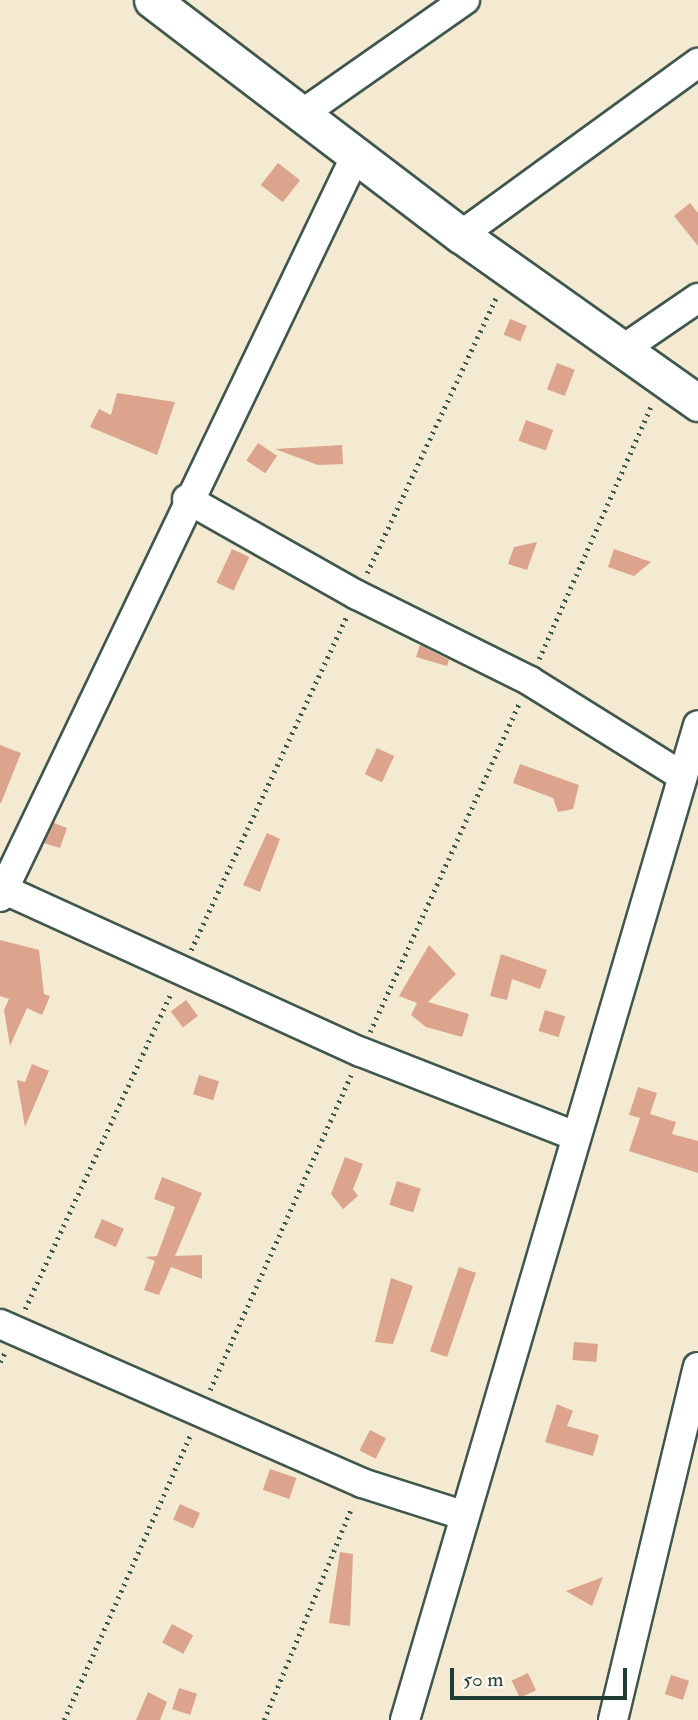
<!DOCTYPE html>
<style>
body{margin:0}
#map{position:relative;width:698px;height:1720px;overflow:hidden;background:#f4e9d1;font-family:"IM FELL Double Pica",serif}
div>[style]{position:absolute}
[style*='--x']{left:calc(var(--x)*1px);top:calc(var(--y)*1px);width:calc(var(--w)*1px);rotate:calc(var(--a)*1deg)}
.building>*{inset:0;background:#dca48c;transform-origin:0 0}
.path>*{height:4.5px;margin-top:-2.25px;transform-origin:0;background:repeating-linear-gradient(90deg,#3f574c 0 2px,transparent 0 7px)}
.roads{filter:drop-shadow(2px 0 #3f574c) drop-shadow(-2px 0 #3f574c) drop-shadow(0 2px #3f574c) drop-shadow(0 -2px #3f574c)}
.minor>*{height:28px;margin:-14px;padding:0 14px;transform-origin:14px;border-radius:14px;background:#fff}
.tertiary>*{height:35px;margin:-17.5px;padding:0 17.5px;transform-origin:17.5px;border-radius:17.5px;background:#fff}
span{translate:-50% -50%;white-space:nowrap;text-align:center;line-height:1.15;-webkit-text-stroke:7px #fbf7ec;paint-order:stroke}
.scale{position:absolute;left:450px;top:1668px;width:177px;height:32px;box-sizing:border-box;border:4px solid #1f3d34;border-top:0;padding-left:9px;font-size:21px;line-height:24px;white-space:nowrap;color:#1f3d34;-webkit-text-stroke:5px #fbf7ec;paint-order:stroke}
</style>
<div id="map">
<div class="building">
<i style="left:278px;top:163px;width:28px;height:28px;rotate:38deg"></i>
<i style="clip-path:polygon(690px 203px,698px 213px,698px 246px,674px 216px)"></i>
<i style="left:510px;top:319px;width:18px;height:17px;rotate:22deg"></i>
<i style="left:557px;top:363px;width:19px;height:28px;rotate:21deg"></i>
<i style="clip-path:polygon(117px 393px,175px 402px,157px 455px,90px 427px,99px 409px,111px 415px)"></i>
<i style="left:526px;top:420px;width:29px;height:22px;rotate:20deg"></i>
<i style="left:258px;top:443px;width:23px;height:21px;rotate:34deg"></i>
<i style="clip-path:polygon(342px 445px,343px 464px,318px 465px,275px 449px)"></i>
<i style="clip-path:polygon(537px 542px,527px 570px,508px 564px,514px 547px)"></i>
<i style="left:232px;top:549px;width:19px;height:37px;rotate:25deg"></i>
<i style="clip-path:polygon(614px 549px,651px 562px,634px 576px,608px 567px)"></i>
<i style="clip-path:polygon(420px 645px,449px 660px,447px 666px,416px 657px)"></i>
<i style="clip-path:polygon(0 745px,21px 753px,1px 803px,0 803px)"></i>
<i style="left:377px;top:748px;width:19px;height:29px;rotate:25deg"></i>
<i style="clip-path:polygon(520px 764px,579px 785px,573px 809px,558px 812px,553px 798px,513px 783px)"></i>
<i style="clip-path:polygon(54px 823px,67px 828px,60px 848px,44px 843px)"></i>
<i style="clip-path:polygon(267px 833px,280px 839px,260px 892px,243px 885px)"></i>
<i style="clip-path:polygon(0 940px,39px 950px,44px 994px,50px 996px,42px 1015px,27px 1008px,10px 1046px,4px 1010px,9px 999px,0 996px)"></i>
<i style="clip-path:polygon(429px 945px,456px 974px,428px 1002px,469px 1014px,462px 1037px,426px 1027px,411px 1015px,417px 1003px,399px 996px)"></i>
<i style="clip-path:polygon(501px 954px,547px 970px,540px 989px,512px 979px,507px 1000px,490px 996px)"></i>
<i style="left:186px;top:1000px;width:20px;height:19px;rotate:53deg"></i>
<i style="left:545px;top:1010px;width:21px;height:22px;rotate:17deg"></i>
<i style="clip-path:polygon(32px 1064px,49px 1071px,25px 1127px,17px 1080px,25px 1082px)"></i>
<i style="left:199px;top:1075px;width:21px;height:20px;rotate:17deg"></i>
<i style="clip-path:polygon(638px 1087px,657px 1093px,650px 1114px,676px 1122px,672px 1134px,698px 1141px,698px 1173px,629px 1151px,640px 1118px,629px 1115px)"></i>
<i style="clip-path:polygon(345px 1157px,363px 1164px,353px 1189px,358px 1196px,343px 1209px,331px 1194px)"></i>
<i style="clip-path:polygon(162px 1177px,202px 1193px,175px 1256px,202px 1255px,202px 1279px,171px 1267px,159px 1295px,144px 1290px,155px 1261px,145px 1257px,157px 1256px,175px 1207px,154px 1199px)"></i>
<i style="left:397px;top:1181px;width:25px;height:25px;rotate:18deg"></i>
<i style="left:102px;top:1219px;width:24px;height:20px;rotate:24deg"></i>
<i style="left:459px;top:1267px;width:18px;height:89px;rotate:19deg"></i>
<i style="clip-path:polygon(391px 1278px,413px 1286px,393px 1344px,375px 1342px)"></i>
<i style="left:574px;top:1342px;width:24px;height:18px;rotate:5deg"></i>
<i style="clip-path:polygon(557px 1404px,573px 1411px,567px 1426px,599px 1435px,593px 1456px,545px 1442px)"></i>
<i style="left:370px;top:1430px;width:18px;height:23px;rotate:27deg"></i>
<i style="left:270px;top:1469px;width:28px;height:22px;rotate:19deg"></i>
<i style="left:180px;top:1504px;width:22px;height:17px;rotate:24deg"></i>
<i style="clip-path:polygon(340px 1552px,353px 1554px,350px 1626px,329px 1623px)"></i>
<i style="clip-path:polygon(603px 1577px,592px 1606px,566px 1591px)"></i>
<i style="left:172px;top:1624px;width:24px;height:21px;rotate:28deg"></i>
<i style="left:528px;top:1673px;width:19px;height:18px;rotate:65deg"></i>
<i style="left:671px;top:1675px;width:19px;height:20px;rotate:18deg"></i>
<i style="left:179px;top:1688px;width:19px;height:22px;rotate:18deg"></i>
<i style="clip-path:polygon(148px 1692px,167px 1702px,160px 1720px,136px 1720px)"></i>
</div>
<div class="path">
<i style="--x:367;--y:573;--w:307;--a:-64.9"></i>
<i style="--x:539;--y:659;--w:279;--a:-66.1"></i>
<i style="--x:191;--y:950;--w:369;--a:-65"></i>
<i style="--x:370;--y:1032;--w:362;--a:-65.6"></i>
<i style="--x:25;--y:1309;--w:348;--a:-65.2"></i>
<i style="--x:0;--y:1362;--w:11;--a:-63"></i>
<i style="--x:210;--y:1390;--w:345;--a:-65.9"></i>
<i style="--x:64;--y:1720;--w:314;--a:-66.1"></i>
<i style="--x:264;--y:1720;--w:231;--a:-67.6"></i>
</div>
<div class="roads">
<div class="minor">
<i style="--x:302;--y:114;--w:199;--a:-35"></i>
<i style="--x:461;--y:235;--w:293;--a:-36"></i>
<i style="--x:622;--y:350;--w:92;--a:-34.4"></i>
<i style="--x:187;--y:499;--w:195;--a:29.5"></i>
<i style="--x:357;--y:595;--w:193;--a:26.4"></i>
<i style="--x:530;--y:681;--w:176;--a:32"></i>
<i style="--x:5;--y:890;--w:391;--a:24.5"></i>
<i style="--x:361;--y:1052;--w:228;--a:21.4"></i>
<i style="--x:0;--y:897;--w:823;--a:-64.37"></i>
<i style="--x:0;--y:1324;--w:395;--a:23.7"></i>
<i style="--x:362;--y:1483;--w:106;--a:17.6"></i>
<i style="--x:405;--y:1720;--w:1037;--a:-73.59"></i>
<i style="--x:613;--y:1720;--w:363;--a:-76.5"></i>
</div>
<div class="tertiary">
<i style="--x:152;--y:0;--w:388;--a:37.3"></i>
<i style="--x:461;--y:235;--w:291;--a:35.3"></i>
</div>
</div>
<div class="scale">50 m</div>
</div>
